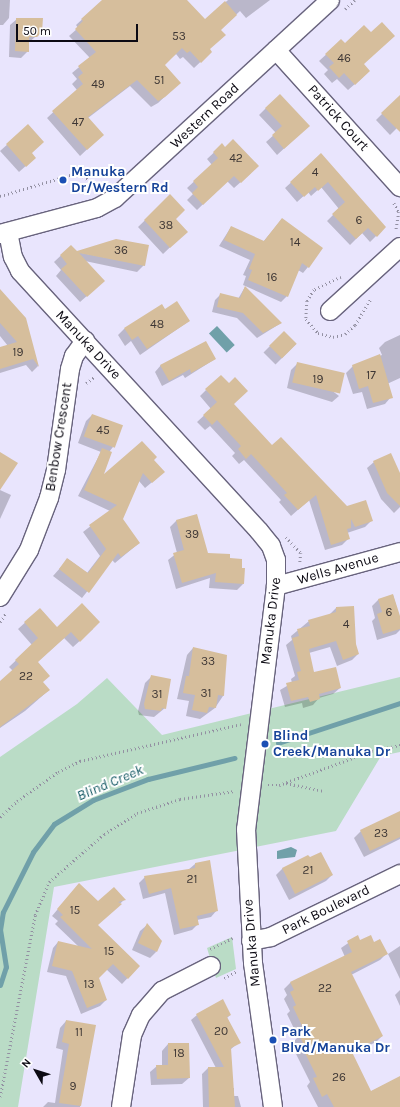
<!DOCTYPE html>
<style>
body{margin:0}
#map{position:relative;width:400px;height:1107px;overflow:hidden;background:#e9e5fd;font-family:Karla,sans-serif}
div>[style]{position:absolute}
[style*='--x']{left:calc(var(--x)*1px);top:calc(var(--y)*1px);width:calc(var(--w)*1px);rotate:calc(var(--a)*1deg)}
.green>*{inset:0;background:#badcc6}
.water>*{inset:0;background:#70a0a9;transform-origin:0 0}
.shadow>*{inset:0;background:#0003;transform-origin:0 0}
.stream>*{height:5px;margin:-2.5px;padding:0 2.5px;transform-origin:2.5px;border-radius:2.5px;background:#70a0a9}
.building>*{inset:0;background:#d6be9c;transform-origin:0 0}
.path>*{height:2.5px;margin-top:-1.25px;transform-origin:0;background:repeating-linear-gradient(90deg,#9390a2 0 1px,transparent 0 4px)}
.roads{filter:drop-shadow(1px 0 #68637d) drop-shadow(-1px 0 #68637d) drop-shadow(0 1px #68637d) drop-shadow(0 -1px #68637d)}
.street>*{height:18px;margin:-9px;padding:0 9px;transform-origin:9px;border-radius:9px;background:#fff}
.dots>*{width:11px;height:11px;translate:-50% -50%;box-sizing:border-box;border:2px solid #fff;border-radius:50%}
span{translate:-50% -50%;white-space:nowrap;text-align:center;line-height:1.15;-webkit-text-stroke:4px #fff;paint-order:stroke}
.number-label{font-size:12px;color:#3e3735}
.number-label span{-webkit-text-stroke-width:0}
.street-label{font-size:14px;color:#0c0a13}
.transit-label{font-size:14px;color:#164399;font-weight:700}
.left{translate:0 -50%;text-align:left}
.water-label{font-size:15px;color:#185c66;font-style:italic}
.north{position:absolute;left:16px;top:1051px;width:40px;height:40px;-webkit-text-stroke:3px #fff;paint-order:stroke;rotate:309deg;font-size:11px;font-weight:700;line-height:16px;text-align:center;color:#0c0a13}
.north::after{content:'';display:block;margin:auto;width:14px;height:18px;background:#0c0a13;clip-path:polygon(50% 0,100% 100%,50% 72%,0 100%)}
.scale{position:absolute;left:16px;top:24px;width:122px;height:18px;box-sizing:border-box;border:2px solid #0c0a13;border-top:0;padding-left:5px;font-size:12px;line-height:14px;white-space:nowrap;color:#0c0a13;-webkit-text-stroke:3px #fff;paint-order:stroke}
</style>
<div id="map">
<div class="green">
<i style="clip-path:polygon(400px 677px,400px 752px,381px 756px,336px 831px,54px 887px,18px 1107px,0 1107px,0 757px,77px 704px,107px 678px,162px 735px)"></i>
<i style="clip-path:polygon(232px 937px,236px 969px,216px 978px,207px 948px)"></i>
</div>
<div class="water">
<i style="left:217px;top:326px;width:26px;height:11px;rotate:47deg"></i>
<i style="clip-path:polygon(291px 847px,297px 850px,295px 857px,277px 859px,277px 851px)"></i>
</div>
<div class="shadow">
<i style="clip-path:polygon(0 0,10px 0,9px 18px,3px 25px,0 25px)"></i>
<i style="clip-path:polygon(103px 0,162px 0,205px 21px,228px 0,270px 0,246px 18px,240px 11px,220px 30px,209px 50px,211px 52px,194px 68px,183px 57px,180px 59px,176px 54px,163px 65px,173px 89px,158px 103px,151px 107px,130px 86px,88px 118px,96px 141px,80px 156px,47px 118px,77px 90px,72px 84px,77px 79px,72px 73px,90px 58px,69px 36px,78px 28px,76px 25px)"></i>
<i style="clip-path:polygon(17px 19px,41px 32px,28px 43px,28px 51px,21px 58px,9px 57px,10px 25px)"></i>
<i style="clip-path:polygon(341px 41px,363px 64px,363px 77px,348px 90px,337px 79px,332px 83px,324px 74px,328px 70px,319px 61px)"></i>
<i style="clip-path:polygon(400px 96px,400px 125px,390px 135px,376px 120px)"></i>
<i style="clip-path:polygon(266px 108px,302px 132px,277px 155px,266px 142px,276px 133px,259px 115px)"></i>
<i style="clip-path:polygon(28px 126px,31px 154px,28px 164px,19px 172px,0 151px)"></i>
<i style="clip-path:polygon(222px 145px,251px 173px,234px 188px,227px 181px,197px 210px,187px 200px,193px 194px,187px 188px,212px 165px,207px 159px)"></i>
<i style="clip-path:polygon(321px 155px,385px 227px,370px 242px,362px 233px,350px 245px,327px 221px,339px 209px,321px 187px,311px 196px,308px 192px,297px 202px,285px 188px)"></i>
<i style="clip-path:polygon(170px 196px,174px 219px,186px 232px,163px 254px,138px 227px)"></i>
<i style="clip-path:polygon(282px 219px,308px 267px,303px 273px,298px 270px,287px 296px,281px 302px,243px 285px,246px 276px,243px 275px,250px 260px,219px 246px,231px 227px,263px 242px)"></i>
<i style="clip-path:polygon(71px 246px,77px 252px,144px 265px,137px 272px,85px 261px,97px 287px,80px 302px,56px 276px,61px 270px,54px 262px)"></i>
<i style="clip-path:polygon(245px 287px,281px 323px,257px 338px,237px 318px,212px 312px,215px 300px,221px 294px,238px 299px)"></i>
<i style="clip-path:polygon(0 291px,25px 318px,38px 366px,32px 372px,26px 365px,0 373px,0 348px,8px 346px,0 336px)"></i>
<i style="clip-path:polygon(165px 310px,189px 321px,140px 355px,131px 341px,125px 346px,118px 335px,124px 329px)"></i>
<i style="left:284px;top:332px;width:17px;height:29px;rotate:45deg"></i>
<i style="clip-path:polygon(400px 335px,400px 378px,387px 384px,391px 397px,385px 404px,367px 409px,362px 392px,353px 394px,346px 373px,353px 366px,382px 355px,379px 348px,385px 342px)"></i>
<i style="clip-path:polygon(215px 359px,185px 378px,183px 375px,162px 386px,155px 372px,161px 365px)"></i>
<i style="clip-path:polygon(297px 364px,339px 396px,332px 402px,287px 388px,291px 370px)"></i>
<i style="clip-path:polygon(206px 390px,233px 404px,272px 447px,346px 508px,371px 521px,365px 527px,347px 533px,349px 538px,342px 545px,325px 550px,309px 500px,291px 516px,279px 502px,281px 500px,244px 460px,239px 464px,232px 456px,235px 453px,210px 426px,205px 430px,197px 422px,211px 409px,200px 396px)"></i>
<i style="clip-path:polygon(92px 415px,113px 447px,109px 452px,101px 478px,153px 460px,157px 478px,145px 488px,139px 481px,121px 519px,139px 543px,115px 563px,112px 560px,82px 598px,53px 576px,68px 559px,87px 573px,100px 556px,83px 532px,110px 511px,78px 496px,101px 452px,78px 443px,86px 421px)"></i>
<i style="clip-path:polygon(374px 462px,400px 475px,400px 507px,394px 513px,381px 499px,367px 468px)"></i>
<i style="clip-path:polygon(0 490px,11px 495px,0 519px)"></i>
<i style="clip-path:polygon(196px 515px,207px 554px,228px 559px,241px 569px,243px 584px,237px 590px,209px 588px,210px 578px,176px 589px,168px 560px,177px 553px,170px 527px,176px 521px)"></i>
<i style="clip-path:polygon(393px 595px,400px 619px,400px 630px,396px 634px,377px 640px,372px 621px,375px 618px,372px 606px,378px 600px)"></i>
<i style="clip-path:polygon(336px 608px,358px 654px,352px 660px,337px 666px,330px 647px,309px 653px,313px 674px,340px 688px,333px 694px,319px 698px,313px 705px,303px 708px,302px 703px,285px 707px,280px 690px,292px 683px,291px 679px,295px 676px,286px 645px,292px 640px,291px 636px,309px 621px,329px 615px)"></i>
<i style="clip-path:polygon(40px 609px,57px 628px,93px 629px,73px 647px,64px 638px,37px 662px,42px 682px,49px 690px,25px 711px,0 728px,0 682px,13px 671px,9px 667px,32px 645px,18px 629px)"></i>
<i style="clip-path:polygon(193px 648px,226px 656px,223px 696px,215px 708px,200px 719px,186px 716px,189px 701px,177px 699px,187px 655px)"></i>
<i style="clip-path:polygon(151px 677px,165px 708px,154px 717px,139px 715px,138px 711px,145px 683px)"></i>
<i style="clip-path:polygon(400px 813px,400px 839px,364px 857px,354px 838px,361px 831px)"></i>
<i style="clip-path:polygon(195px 864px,217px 910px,211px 917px,197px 920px,198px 924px,192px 930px,174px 935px,165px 893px,143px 899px,139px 883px,145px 877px,188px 870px)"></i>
<i style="clip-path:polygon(283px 868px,332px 875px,326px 881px,289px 900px,276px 875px)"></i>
<i style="clip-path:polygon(79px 884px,98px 903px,124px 900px,97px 925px,139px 966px,122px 984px,106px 969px,98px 978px,106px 1000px,100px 1006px,81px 1014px,66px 976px,47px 972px,53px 948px,58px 942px,79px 947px,55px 924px,58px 921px,52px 916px)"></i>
<i style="clip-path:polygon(147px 925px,156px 952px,150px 958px,132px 950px,140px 931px)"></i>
<i style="clip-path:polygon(357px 937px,360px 942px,374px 943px,386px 954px,380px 960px,351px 975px,382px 1036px,376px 1042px,352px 1054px,370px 1092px,400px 1077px,400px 1107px,318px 1107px,307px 1086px,310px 1082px,295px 1052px,297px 1049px,293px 1042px,298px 1037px,287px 1014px,290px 1011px,284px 999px,287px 995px,284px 989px,290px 983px,345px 957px,341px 948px)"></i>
<i style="clip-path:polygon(400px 946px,400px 979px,388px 954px)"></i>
<i style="clip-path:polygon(400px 990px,400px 1006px,395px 995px)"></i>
<i style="clip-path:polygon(197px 1015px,230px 1015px,227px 1018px,239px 1042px,230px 1050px,231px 1088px,234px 1088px,234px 1096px,238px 1096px,241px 1107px,203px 1107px,202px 1074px,208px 1068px,216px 1068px,191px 1020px)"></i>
<i style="clip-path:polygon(66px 1021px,95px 1026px,80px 1107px,43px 1107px,48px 1102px,55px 1103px,63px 1050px,56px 1048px,60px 1028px)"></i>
<i style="clip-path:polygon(168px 1044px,189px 1078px,182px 1084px,151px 1085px,150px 1072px,157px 1066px,162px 1066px,162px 1051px)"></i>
</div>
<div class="stream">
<i style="--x:278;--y:743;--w:128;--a:-18.2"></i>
<i style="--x:0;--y:985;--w:19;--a:-72"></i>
<i style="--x:6;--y:967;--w:37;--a:-99"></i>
<i style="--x:0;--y:930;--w:18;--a:-81"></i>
<i style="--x:3;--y:912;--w:67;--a:-63.4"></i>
<i style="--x:33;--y:852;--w:35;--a:-53"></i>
<i style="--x:54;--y:824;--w:46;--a:-31.6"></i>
<i style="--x:93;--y:800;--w:59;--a:-20.9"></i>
<i style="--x:148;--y:779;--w:89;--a:-13.7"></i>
</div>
<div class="building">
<i style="clip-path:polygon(102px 0,187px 0,205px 19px,225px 1px,237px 15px,221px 30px,226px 35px,210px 49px,212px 52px,201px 63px,190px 51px,187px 53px,182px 48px,165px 65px,181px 83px,165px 97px,158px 101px,137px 80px,88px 117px,104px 135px,87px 150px,52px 111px,83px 84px,78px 77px,83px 73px,78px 66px,96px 52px,75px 29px,83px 21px,81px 19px)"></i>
<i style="clip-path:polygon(16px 18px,43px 18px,42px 32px,37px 37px,29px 37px,29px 52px,15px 51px)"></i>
<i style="clip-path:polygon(382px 22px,395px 36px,364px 64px,370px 71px,355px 85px,344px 73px,339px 78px,329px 67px,334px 63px,325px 54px,341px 39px,345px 43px,364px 25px,371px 32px)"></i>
<i style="clip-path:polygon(280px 94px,310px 126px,284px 149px,272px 135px,282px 126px,265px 108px)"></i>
<i style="clip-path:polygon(400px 95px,400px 132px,381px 113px)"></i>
<i style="clip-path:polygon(28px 124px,44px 142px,32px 153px,36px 158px,26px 167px,6px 144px)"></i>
<i style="clip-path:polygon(233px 139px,259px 166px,241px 183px,234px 176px,203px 205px,192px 193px,198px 187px,193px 181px,218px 158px,213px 152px,222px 143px,225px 147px)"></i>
<i style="clip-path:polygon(321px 153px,386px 227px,377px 237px,368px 228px,356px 239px,332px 214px,345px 202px,328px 182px,318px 191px,315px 187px,304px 197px,290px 182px)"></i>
<i style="clip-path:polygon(170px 194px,185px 210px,176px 219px,188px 232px,170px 248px,144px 220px)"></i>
<i style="clip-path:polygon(282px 218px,323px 248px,309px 268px,302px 263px,288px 297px,248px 280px,252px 270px,249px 269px,255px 254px,224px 240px,231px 226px,264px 241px)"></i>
<i style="clip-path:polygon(116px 239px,149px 245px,145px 266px,79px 253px,105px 281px,87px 297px,61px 269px,67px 264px,60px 255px,71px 245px,77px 251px)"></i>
<i style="clip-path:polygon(245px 286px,282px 323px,263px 333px,243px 313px,217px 307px,220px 293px,240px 298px)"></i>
<i style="clip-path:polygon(0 289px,26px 318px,39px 367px,33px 359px,0 369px,0 347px,17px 342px,0 323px)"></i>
<i style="clip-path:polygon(177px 301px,190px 321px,147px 349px,138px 336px,132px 340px,124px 328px,162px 304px,165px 309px)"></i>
<i style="left:284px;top:331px;width:18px;height:21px;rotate:45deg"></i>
<i style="clip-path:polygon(206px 341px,216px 359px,191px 373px,190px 369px,169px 381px,160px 365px)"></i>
<i style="clip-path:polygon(380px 354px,393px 398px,373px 403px,368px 386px,359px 389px,352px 365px)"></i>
<i style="left:297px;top:362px;width:49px;height:21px;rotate:13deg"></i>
<i style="clip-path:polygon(221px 375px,229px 383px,235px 377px,248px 391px,234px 404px,272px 445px,281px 437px,347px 506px,366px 500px,373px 521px,355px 527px,351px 519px,351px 528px,347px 529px,350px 539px,331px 545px,316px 495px,298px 510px,284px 495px,287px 493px,251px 454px,246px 459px,238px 449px,241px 446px,217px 420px,212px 425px,203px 415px,217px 402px,205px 389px)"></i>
<i style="left:92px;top:414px;width:33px;height:24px;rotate:20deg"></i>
<i style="clip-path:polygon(142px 441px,157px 457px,154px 460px,165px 472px,152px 483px,143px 473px,123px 519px,140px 543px,121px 557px,118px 553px,89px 593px,59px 569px,67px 558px,88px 573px,106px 549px,89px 525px,117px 505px,84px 490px,102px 448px,112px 452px,104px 474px)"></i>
<i style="clip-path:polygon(0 452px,18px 463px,0 490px)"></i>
<i style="clip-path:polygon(391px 453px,400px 473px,400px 506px,387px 493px,373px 461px)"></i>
<i style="clip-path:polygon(197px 514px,208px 553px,230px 554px,230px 558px,242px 559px,242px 568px,245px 568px,244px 584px,215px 582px,216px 573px,182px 583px,173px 553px,184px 550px,176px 520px)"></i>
<i style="clip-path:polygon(393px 594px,400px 616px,400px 629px,383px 634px,377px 614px,382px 612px,378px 599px)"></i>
<i style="clip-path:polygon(82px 603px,100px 622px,80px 642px,71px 632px,38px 662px,50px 676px,43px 682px,50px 690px,0 727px,0 681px,19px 664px,15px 660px,38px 638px,24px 622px,40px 608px,57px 627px)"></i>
<i style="clip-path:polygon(354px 606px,356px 644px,359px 654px,343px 660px,336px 641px,309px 649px,314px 672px,336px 667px,341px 688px,319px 694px,320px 699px,310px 702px,308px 697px,291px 701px,286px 683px,299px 680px,297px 672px,301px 671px,292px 638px,299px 636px,297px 629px,310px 626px,308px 620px,336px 612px,336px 607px)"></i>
<i style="clip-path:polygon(193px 647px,227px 655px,224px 696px,218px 695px,216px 708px,209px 707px,207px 713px,192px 710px,195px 695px,183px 693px,186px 676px,189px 676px)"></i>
<i style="clip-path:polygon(151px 675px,171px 679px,166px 709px,162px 708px,161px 711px,145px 709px,144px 704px)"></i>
<i style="clip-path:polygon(400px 811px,400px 837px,370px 851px,360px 830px)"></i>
<i style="clip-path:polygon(321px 852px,333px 875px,295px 894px,282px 868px,308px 855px,310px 857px)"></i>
<i style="clip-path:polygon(210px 860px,218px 911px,197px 916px,199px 925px,180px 929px,171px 888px,149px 894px,144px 876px,195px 868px,195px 863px)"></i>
<i style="clip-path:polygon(79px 883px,98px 901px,114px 887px,126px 900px,118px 902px,122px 904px,98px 925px,140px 966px,128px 979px,113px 964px,99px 978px,107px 1000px,87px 1008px,72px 971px,52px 966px,58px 941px,92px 949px,60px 917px,63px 915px,57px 909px)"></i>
<i style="clip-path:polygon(147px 923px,162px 941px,157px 952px,138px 943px)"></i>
<i style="clip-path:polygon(358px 935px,360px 940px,371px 935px,374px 942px,380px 939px,388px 954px,351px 972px,383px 1036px,352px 1052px,371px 1091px,400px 1076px,400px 1107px,334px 1107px,327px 1094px,322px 1097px,313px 1078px,317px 1077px,301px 1045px,303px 1043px,299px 1035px,305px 1032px,293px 1007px,296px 1005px,290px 992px,294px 990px,290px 982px,352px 952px,347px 941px)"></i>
<i style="clip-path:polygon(223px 999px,231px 1015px,227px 1017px,241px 1043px,231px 1048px,235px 1107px,209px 1107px,208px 1067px,224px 1067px,196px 1014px)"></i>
<i style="clip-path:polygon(66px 1020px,96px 1025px,81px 1106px,59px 1103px,69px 1044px,62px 1042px)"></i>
<i style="clip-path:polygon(168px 1043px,189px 1043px,190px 1078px,157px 1079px,156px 1065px,168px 1065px)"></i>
</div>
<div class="path">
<i style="--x:345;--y:9;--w:13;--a:-42"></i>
<i style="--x:0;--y:196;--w:77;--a:-16.6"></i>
<i style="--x:74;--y:174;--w:9;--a:13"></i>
<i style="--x:83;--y:176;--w:19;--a:35"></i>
<i style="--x:394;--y:203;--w:10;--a:61"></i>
<i style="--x:399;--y:212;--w:18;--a:99"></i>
<i style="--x:341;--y:277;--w:30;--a:154"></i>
<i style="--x:314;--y:290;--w:13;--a:122"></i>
<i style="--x:307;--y:301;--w:18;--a:93"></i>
<i style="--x:306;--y:319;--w:18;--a:49"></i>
<i style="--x:318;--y:333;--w:16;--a:15"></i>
<i style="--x:333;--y:337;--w:12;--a:-14"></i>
<i style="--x:345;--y:334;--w:13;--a:-42"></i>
<i style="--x:355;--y:325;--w:31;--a:-59"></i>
<i style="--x:86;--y:383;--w:10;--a:-37"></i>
<i style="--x:286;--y:537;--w:22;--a:47"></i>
<i style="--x:301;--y:553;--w:10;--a:96"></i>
<i style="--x:0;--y:622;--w:11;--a:-56"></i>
<i style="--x:286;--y:783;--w:38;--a:12"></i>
<i style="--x:268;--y:785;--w:11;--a:0"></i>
<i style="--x:279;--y:785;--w:99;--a:-20.1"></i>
<i style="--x:372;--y:751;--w:29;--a:-12"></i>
<i style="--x:0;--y:817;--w:23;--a:-43"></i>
<i style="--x:17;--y:801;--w:50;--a:-35.3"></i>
<i style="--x:58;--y:772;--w:25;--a:-27"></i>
<i style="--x:80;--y:761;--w:165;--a:-12.9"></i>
<i style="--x:210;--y:949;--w:25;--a:-26"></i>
<i style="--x:224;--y:978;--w:15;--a:-28"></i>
<i style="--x:0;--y:1097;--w:185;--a:-79.1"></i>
<i style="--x:35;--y:915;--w:36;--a:-67"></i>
<i style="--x:49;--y:882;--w:73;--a:-41.1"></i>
<i style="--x:104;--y:834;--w:39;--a:-32"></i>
<i style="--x:137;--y:813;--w:45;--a:-18"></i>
<i style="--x:180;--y:799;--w:55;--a:-8.4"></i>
</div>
<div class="roads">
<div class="street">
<i style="--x:276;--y:50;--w:185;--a:47.9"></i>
<i style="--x:8;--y:232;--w:25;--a:79"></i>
<i style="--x:13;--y:257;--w:16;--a:63"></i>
<i style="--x:20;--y:271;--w:353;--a:47.4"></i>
<i style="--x:259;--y:531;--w:19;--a:51"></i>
<i style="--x:271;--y:546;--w:15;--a:70"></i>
<i style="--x:276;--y:560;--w:26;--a:90"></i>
<i style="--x:276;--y:586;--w:245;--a:97"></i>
<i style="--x:246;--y:829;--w:134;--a:87"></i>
<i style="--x:253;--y:963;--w:145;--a:82.1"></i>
<i style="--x:0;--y:234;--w:100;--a:-15"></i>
<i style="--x:97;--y:208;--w:21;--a:-29"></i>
<i style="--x:115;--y:198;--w:292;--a:-42.6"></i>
<i style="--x:330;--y:311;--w:95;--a:-42.4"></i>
<i style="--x:276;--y:586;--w:129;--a:-15.3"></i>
<i style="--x:0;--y:597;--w:55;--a:-58.3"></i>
<i style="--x:29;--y:550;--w:56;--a:-69"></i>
<i style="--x:49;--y:498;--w:29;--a:-76"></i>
<i style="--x:56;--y:470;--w:102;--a:-82.1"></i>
<i style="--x:70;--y:369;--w:14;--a:-73"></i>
<i style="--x:74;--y:356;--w:19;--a:-54"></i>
<i style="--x:251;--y:941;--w:20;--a:-11"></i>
<i style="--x:271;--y:937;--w:144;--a:-26"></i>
<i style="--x:121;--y:1107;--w:73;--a:-81.3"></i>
<i style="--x:132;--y:1035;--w:22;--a:-66"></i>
<i style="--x:141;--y:1015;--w:32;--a:-49"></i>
<i style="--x:162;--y:991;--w:55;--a:-27"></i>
</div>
</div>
<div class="dots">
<i style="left:63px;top:180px;background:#1a4fb4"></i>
<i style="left:265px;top:744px;background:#1a4fb4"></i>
<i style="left:273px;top:1040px;background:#1a4fb4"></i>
</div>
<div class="number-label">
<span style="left:179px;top:37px">53</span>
<span style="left:344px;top:59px">46</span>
<span style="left:159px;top:81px">51</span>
<span style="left:98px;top:85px">49</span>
<span style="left:78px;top:123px">47</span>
<span style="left:236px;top:159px">42</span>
<span style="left:315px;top:173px">4</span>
<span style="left:359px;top:221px">6</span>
<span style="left:166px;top:226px">38</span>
<span style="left:295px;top:243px">14</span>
<span style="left:121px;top:251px">36</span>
<span style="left:272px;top:278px">16</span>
<span style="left:157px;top:325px">48</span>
<span style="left:18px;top:353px">19</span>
<span style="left:371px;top:376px">17</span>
<span style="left:318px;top:380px">19</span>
<span style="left:103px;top:431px">45</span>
<span style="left:192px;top:535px">39</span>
<span style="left:389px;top:613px">6</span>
<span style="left:346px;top:625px">4</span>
<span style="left:208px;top:662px">33</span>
<span style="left:26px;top:677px">22</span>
<span style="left:206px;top:694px">31</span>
<span style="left:157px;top:695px">31</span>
<span style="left:381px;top:834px">23</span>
<span style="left:308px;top:871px">21</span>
<span style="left:192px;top:880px">21</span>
<span style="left:75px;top:911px">15</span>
<span style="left:109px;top:952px">15</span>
<span style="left:89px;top:985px">13</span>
<span style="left:325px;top:989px">22</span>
<span style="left:221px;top:1032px">20</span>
<span style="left:79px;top:1033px">11</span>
<span style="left:179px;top:1054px">18</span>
<span style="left:339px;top:1078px">26</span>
<span style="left:73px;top:1087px">9</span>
</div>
<div class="street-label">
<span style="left:205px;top:116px;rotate:-43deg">Western Road</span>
<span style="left:338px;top:118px;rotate:48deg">Patrick Court</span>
<span style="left:88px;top:345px;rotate:47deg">Manuka Drive</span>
<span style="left:59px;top:437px;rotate:-81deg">Benbow Crescent</span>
<span style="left:338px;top:569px;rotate:-16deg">Wells Avenue</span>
<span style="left:271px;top:621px;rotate:-83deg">Manuka Drive</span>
<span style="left:326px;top:910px;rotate:-26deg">Park Boulevard</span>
<span style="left:252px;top:943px;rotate:-95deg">Manuka Drive</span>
</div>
<div class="transit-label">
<span class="left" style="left:71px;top:180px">Manuka<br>Dr/Western Rd</span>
<span class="left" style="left:273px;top:744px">Blind<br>Creek/Manuka Dr</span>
<span class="left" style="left:281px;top:1040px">Park<br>Blvd/Manuka Dr</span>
</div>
<div class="water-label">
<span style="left:110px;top:783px;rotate:-23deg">Blind Creek</span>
</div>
<div class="north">N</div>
<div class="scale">50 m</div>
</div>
